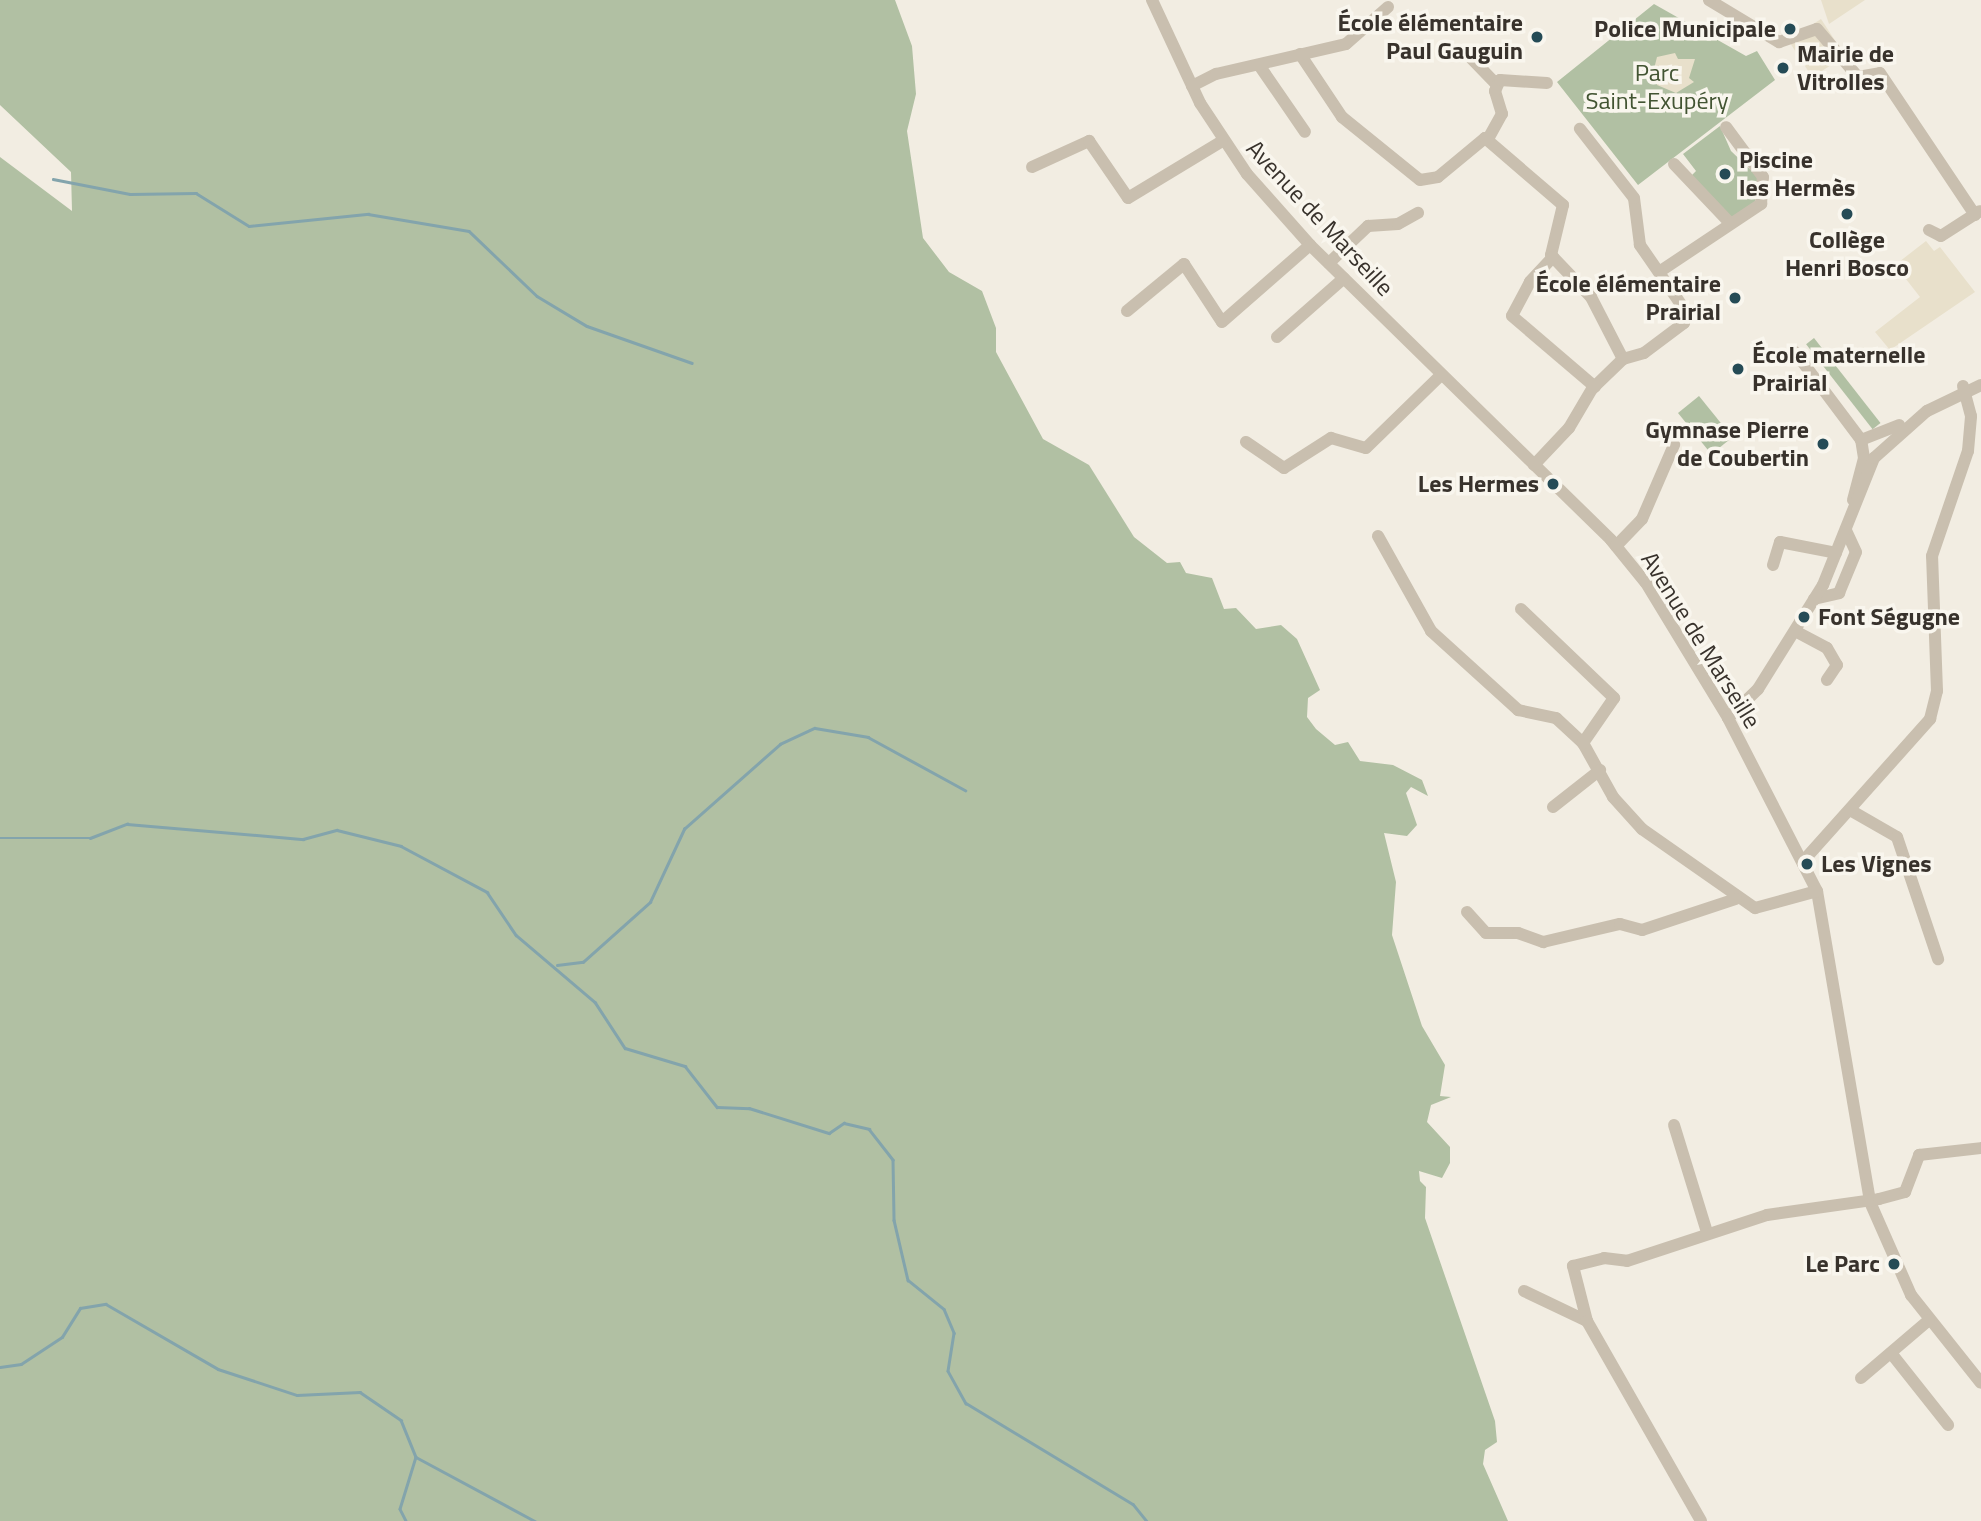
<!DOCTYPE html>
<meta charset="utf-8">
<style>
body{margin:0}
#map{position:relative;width:1981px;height:1521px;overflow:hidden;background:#f2ede2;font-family:"Titillium Web",sans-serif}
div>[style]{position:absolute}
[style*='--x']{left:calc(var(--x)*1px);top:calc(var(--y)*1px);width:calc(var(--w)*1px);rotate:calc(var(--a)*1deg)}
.green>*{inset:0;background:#b1c0a3;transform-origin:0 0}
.plaza>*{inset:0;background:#e8e0cb;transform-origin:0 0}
.stream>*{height:2.5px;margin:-1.25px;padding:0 1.25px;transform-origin:1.25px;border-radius:1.25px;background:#83a4ac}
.minor>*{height:12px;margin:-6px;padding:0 6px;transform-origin:6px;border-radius:6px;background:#c9bfaf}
.dots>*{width:19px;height:19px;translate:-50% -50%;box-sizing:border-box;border:4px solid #f9f6ee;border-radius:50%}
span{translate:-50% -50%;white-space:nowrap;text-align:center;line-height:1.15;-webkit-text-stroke:7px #f9f6ee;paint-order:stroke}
.poi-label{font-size:24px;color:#38322c;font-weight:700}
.right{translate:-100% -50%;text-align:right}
.left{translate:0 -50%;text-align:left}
.park-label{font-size:24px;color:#425432}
.street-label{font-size:24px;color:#38322c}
</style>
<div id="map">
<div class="green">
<i style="clip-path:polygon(0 0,895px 0,912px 46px,916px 94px,907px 131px,923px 238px,949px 272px,982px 291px,996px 328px,996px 352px,1043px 439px,1089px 465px,1134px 537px,1167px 563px,1180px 562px,1186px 573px,1212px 578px,1224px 609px,1236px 608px,1256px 629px,1281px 625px,1297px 639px,1320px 690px,1308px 698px,1307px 717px,1316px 729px,1335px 745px,1348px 742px,1360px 761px,1393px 765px,1422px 780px,1428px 796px,1411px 787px,1406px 793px,1417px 825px,1407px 836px,1384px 833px,1396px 882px,1392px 935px,1422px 1026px,1445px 1065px,1440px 1096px,1451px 1097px,1431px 1105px,1427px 1122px,1450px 1147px,1450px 1163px,1442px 1178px,1419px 1171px,1420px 1181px,1426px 1187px,1425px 1218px,1495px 1421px,1497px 1442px,1485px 1450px,1483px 1464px,1508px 1521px,0 1521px,0 157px,72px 211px,71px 172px,0 105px)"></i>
<i style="clip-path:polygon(1654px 4px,1746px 56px,1757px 51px,1775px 80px,1638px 185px,1557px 82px)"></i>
<i style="clip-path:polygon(1720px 126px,1731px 151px,1758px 177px,1755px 202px,1737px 217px,1728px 218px,1690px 177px,1696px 171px,1683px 154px)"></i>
<i style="left:1814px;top:338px;width:108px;height:10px;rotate:52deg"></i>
<i style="left:1699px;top:396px;width:53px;height:27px;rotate:51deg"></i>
</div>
<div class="plaza">
<i style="clip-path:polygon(1821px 0,1865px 0,1829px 24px)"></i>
<i style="left:1821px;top:19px;width:44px;height:39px;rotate:57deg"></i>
<i style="clip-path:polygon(1675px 53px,1678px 59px,1695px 59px,1689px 78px,1694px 82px,1676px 93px,1657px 85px,1653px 73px,1657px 57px)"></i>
<i style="clip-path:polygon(1926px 241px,1934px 251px,1940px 247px,1975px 292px,1890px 350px,1875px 332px,1920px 297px,1895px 265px)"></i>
</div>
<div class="stream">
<i style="--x:53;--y:179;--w:78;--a:11"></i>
<i style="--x:130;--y:194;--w:66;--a:-0.9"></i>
<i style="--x:196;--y:193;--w:62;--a:31.9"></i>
<i style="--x:249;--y:226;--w:120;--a:-5.8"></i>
<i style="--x:368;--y:214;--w:102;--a:9.6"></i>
<i style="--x:469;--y:231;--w:94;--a:43.7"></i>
<i style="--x:537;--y:296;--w:58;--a:31"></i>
<i style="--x:587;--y:326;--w:111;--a:19.4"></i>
<i style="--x:0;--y:838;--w:90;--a:0"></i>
<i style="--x:90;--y:838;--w:40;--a:-21"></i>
<i style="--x:127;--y:824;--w:177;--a:4.9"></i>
<i style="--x:303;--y:839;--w:35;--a:-15"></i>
<i style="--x:337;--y:830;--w:66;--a:14"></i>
<i style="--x:401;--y:846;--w:98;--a:28.1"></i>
<i style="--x:487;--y:892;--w:52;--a:56"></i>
<i style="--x:516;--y:935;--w:104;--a:40.3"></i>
<i style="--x:595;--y:1002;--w:55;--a:56.9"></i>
<i style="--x:625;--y:1048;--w:63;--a:16.7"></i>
<i style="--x:685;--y:1066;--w:52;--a:52"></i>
<i style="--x:717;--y:1107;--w:32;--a:2"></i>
<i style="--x:749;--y:1108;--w:84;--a:17.4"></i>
<i style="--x:829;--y:1133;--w:18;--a:-34"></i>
<i style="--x:844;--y:1123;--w:26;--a:13"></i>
<i style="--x:869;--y:1129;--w:39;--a:52"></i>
<i style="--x:893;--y:1160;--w:60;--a:89"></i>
<i style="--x:894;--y:1220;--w:62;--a:76.9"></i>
<i style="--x:908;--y:1280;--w:46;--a:38.9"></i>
<i style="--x:944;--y:1309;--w:26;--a:67"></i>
<i style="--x:954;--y:1333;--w:38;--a:99"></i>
<i style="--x:948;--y:1371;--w:37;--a:61"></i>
<i style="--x:966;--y:1403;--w:195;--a:31.2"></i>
<i style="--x:1133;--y:1504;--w:22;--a:51"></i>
<i style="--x:557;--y:965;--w:26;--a:-7"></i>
<i style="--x:583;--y:962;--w:90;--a:-41.8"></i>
<i style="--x:650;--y:902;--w:81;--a:-65"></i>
<i style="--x:684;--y:829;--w:128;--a:-41.5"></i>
<i style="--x:780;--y:744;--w:38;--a:-25"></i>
<i style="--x:815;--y:728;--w:54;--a:9.6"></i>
<i style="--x:868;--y:737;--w:111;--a:28.7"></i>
<i style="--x:0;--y:1367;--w:21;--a:-8"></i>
<i style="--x:21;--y:1364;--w:49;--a:-33.4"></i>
<i style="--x:62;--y:1337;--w:34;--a:-58"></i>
<i style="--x:80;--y:1308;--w:26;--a:-9"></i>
<i style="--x:106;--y:1304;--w:129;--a:30.1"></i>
<i style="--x:218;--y:1369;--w:83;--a:18.2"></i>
<i style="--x:297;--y:1395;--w:63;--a:-2.7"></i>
<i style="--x:360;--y:1392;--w:50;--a:34.3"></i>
<i style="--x:401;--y:1420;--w:40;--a:68"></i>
<i style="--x:416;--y:1457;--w:54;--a:107.1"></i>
<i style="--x:400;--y:1509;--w:13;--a:63"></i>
<i style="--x:416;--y:1457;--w:135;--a:28.3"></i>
</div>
<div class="minor">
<i style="--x:1152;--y:0;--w:114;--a:65"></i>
<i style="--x:1200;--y:103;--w:85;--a:56.5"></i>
<i style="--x:1247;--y:174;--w:95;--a:48.4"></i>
<i style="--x:1310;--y:245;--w:421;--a:44.4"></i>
<i style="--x:1611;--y:540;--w:55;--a:50.9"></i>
<i style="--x:1646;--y:583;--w:158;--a:58.7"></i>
<i style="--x:1728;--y:718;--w:195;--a:62.8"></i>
<i style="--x:1817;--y:891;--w:315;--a:80.3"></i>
<i style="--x:1870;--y:1202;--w:102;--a:66.2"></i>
<i style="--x:1911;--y:1295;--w:112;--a:51.5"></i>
<i style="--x:1709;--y:0;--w:82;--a:31"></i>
<i style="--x:1779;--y:42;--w:40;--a:-18.9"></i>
<i style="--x:1817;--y:29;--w:63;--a:49.5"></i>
<i style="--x:1858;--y:77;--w:22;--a:-10"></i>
<i style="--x:1880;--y:73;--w:171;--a:56.2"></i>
<i style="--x:1300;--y:54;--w:76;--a:56.3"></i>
<i style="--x:1342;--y:117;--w:100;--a:38.9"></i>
<i style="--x:1420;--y:180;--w:18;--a:-9"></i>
<i style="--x:1438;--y:177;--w:61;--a:-39.7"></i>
<i style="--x:1485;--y:138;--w:103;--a:40.7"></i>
<i style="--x:1563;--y:205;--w:51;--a:103.5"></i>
<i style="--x:1551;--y:255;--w:58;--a:46.4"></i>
<i style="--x:1591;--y:297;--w:70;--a:62.7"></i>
<i style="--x:1471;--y:58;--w:37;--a:46"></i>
<i style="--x:1259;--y:65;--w:81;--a:55.5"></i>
<i style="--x:1192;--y:86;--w:27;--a:-27"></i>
<i style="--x:1216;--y:74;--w:133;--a:-13"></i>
<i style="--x:1346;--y:44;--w:56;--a:-41.4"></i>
<i style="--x:1488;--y:139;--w:29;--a:-61"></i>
<i style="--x:1502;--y:114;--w:24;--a:-107"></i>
<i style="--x:1495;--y:91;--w:12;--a:-66"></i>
<i style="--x:1500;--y:80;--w:47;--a:3.7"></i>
<i style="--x:1674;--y:164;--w:80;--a:46.5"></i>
<i style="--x:1032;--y:167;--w:63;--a:-24.5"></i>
<i style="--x:1089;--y:141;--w:69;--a:55.6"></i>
<i style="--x:1128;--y:198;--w:110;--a:-31.2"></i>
<i style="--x:1929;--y:230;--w:13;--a:27"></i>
<i style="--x:1941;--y:236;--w:46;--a:-32.7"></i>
<i style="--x:1553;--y:257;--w:34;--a:133"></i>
<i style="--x:1530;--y:282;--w:38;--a:118"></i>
<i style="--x:1512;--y:316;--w:109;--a:40.5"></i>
<i style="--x:1329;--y:263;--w:54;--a:-43.5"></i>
<i style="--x:1368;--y:226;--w:30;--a:-4"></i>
<i style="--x:1398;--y:224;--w:23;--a:-29"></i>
<i style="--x:1659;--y:272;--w:123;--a:-33.7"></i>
<i style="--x:1761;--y:204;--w:27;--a:-86"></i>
<i style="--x:1763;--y:177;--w:62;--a:-126.5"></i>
<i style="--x:1127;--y:311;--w:74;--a:-39.5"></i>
<i style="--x:1184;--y:264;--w:69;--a:56.8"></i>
<i style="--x:1222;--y:322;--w:117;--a:-41.2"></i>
<i style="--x:1277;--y:337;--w:89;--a:-41.4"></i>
<i style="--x:1795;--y:352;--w:110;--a:53.1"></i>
<i style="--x:1246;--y:442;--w:46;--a:34.4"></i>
<i style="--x:1284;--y:468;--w:56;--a:-32.6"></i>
<i style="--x:1331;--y:438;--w:36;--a:16"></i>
<i style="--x:1366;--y:448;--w:105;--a:-44.2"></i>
<i style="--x:1864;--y:458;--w:18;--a:-99"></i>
<i style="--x:1861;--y:440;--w:41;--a:-21.5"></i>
<i style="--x:1534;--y:465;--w:51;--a:-46.6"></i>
<i style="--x:1569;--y:428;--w:45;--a:-59.5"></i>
<i style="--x:1592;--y:389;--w:43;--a:-44.1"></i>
<i style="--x:1623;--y:359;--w:22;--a:-16"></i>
<i style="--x:1644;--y:353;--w:50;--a:-36.9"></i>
<i style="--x:1684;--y:323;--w:10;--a:-73"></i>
<i style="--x:1687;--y:313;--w:83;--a:-124.7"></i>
<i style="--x:1640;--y:245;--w:47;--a:-97.3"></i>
<i style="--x:1634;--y:198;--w:88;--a:-128"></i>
<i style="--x:1853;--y:500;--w:43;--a:-75.3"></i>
<i style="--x:1378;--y:536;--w:109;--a:60.8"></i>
<i style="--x:1431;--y:631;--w:118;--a:42.2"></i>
<i style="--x:1518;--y:710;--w:39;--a:12"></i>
<i style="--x:1556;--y:718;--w:37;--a:43"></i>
<i style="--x:1583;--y:743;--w:62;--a:60.9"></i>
<i style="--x:1613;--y:797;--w:43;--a:47.8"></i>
<i style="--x:1642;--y:829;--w:138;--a:35"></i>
<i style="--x:1755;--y:908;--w:64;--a:-15.3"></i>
<i style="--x:1616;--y:546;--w:37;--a:-46"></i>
<i style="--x:1642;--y:519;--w:81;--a:-66.6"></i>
<i style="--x:1773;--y:565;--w:24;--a:-73"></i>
<i style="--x:1780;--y:542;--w:57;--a:11.1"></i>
<i style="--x:1814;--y:599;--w:26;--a:-13"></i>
<i style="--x:1839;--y:593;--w:44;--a:-67.5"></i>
<i style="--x:1856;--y:552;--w:23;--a:-115"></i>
<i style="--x:1521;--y:609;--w:129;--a:43.7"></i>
<i style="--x:1614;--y:698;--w:55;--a:124.6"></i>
<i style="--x:1795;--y:631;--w:36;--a:28"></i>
<i style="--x:1827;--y:648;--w:20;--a:60"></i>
<i style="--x:1837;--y:665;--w:18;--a:124"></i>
<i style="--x:1728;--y:718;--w:42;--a:-44"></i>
<i style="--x:1758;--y:689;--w:123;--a:-58"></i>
<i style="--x:1823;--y:585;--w:137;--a:-68.1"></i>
<i style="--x:1874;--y:458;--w:71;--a:-41.6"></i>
<i style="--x:1927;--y:411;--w:60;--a:-25.7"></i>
<i style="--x:1553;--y:807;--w:60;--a:-38.2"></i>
<i style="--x:1850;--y:810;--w:54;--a:29.9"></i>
<i style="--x:1897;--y:837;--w:129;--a:71.4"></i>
<i style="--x:1805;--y:859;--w:188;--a:-48.2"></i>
<i style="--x:1930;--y:719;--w:29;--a:-76"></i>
<i style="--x:1937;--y:691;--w:135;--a:-92.1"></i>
<i style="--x:1932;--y:556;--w:111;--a:-71.1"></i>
<i style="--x:1968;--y:451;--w:35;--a:-85"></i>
<i style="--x:1971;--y:416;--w:31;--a:-105"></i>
<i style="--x:1467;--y:912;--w:28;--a:48"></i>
<i style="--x:1486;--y:933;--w:32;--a:0"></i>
<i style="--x:1518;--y:933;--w:27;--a:20"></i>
<i style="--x:1543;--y:942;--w:79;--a:-13.2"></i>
<i style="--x:1620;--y:924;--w:23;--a:15"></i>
<i style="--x:1642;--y:930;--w:99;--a:-18.3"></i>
<i style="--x:1674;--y:1125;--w:112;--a:72.9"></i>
<i style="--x:1524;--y:1291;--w:70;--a:25.5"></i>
<i style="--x:1587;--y:1321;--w:57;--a:-104.3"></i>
<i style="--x:1573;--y:1266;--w:32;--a:-14"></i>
<i style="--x:1604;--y:1258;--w:23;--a:7"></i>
<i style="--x:1627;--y:1261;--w:147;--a:-18.2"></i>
<i style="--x:1767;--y:1215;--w:113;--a:-8.1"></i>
<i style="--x:1879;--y:1199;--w:27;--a:-15"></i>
<i style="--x:1905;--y:1192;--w:40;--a:-69"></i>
<i style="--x:1919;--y:1155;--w:62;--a:-6.4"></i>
<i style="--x:1587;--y:1321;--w:230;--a:60.3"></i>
<i style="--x:1891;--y:1353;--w:92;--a:51.6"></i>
<i style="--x:1861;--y:1378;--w:89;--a:-40.5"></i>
</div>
<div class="dots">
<i style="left:1790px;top:29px;background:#254b56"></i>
<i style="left:1537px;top:37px;background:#254b56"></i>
<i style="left:1783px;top:68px;background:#254b56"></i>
<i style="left:1725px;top:174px;background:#254b56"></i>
<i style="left:1847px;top:214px;background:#254b56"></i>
<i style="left:1735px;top:298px;background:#254b56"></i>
<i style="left:1738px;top:369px;background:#254b56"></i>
<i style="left:1823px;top:444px;background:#254b56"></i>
<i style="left:1553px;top:484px;background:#254b56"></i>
<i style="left:1804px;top:617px;background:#254b56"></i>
<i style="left:1807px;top:864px;background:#254b56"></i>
<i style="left:1894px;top:1264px;background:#254b56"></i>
</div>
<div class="poi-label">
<span class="right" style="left:1523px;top:37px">École élémentaire<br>Paul Gauguin</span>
<span class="right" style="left:1776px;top:29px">Police Municipale</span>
<span class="left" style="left:1797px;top:68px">Mairie de<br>Vitrolles</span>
<span class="left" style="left:1739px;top:174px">Piscine<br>les Hermès</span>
<span style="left:1847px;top:254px">Collège<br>Henri Bosco</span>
<span class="right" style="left:1721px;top:298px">École élémentaire<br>Prairial</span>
<span class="left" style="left:1752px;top:369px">École maternelle<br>Prairial</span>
<span class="right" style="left:1809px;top:444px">Gymnase Pierre<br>de Coubertin</span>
<span class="right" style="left:1539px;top:484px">Les Hermes</span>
<span class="left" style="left:1818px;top:617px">Font Ségugne</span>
<span class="left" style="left:1821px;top:864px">Les Vignes</span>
<span class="right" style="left:1880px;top:1264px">Le Parc</span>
</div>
<div class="park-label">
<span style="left:1657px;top:87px">Parc<br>Saint-Exupéry</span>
</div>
<div class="street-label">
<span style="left:1320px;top:218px;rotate:47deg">Avenue de Marseille</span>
<span style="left:1701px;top:640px;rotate:58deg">Avenue de Marseille</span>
</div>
</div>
